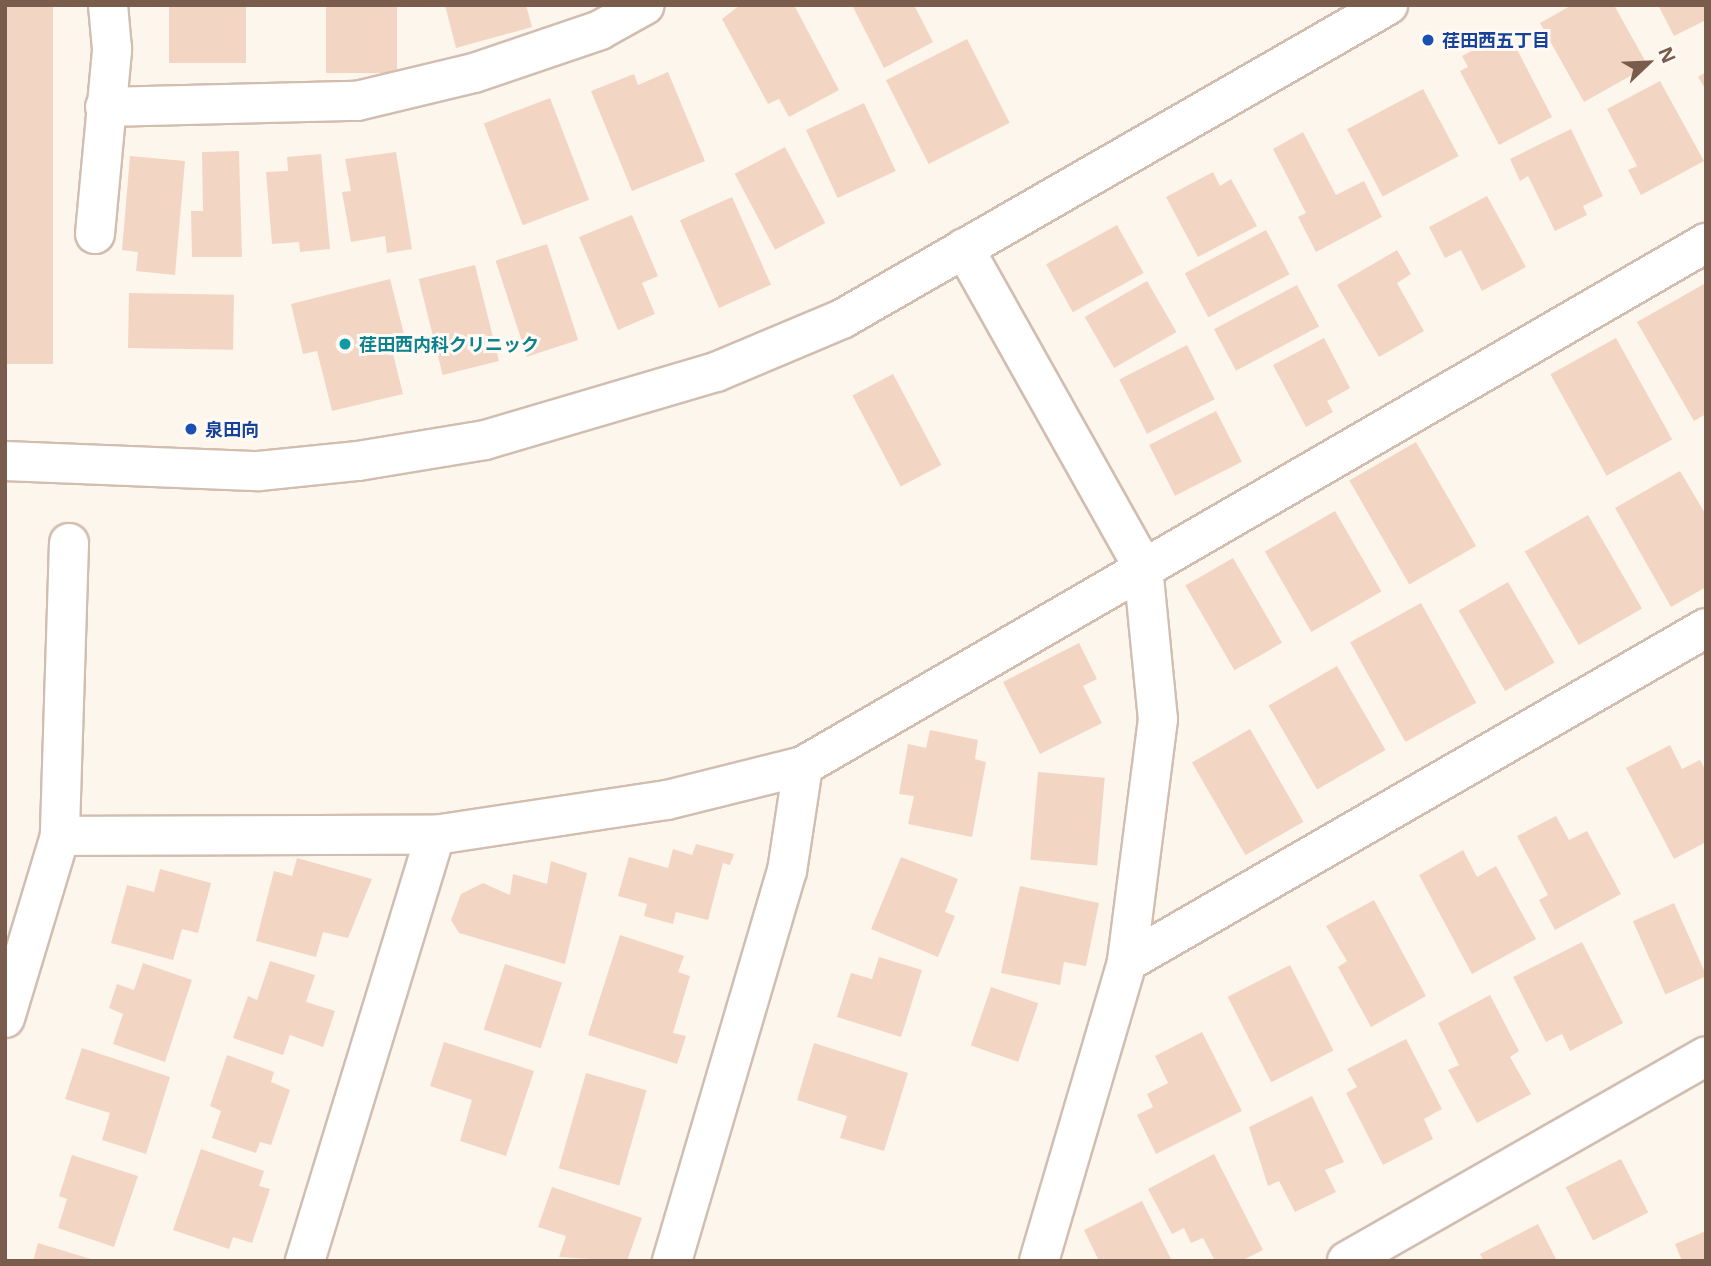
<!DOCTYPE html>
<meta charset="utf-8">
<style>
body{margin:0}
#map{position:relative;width:1711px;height:1266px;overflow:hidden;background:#fdf6ec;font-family:"Open Sans","Noto Sans JP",sans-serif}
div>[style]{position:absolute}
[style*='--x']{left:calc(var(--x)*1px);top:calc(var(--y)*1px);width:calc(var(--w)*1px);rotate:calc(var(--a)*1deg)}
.building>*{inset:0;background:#f3d5c3;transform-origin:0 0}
.roads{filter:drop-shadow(2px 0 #d1beb0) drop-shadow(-2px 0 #d1beb0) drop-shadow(0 2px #d1beb0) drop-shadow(0 -2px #d1beb0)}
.minor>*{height:38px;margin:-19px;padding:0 19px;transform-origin:19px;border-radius:19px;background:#fff}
.dots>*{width:19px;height:19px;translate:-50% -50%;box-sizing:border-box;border:4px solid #fffaf3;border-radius:50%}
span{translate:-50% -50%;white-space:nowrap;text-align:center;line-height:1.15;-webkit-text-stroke:6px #fffaf3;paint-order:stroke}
.transit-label{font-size:18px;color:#164399;font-weight:700}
.left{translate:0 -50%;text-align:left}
.culture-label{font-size:18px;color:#0d838f;font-weight:700}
.frame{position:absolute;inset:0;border:7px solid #7a5c4d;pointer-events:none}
.north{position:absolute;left:1613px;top:28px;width:70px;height:70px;-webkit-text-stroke:5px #fffaf3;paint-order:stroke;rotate:67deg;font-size:19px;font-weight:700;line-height:28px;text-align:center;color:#7a5c4d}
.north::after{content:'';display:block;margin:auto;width:24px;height:32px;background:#7a5c4d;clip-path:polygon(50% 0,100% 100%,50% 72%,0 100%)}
</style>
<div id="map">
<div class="building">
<i style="left:5px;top:5px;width:48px;height:359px"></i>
<i style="left:169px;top:5px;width:77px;height:58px"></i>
<i style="left:326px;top:5px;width:71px;height:68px"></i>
<i style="clip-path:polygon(445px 5px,526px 5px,532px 27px,456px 48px)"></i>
<i style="clip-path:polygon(740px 5px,794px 5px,839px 90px,789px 117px,779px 99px,768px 104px,722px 19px)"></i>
<i style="clip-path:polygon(852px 5px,914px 5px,933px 42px,884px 68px)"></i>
<i style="clip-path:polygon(1572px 5px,1614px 5px,1648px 66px,1584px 102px,1540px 23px)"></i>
<i style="clip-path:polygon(1658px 5px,1706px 5px,1706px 20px,1674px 36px)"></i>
<i style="clip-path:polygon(1508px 32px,1552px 117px,1499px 145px,1460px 71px,1468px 67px,1462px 56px)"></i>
<i style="left:967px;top:39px;width:94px;height:91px;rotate:63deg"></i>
<i style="clip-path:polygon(668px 72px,705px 161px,632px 191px,591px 91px,634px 74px,638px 85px)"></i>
<i style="clip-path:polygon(1706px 72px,1706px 90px,1698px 77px)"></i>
<i style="clip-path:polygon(1660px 81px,1704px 161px,1641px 195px,1628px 170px,1637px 166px,1607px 109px)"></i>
<i style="left:1423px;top:89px;width:76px;height:86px;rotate:62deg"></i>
<i style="left:550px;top:98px;width:109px;height:71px;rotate:69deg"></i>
<i style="left:864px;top:103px;width:75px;height:64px;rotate:65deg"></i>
<i style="clip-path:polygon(1571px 129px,1603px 196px,1583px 206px,1587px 215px,1555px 231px,1528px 176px,1520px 181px,1510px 159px)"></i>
<i style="clip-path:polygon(1303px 132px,1336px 195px,1364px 181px,1382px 217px,1316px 252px,1298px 217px,1306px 213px,1273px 149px)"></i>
<i style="left:785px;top:147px;width:86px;height:57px;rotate:62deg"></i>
<i style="clip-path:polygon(239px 151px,242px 257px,192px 257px,191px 211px,203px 211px,202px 152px)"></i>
<i style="clip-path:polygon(396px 152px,412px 249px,387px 253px,385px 236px,351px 242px,342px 192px,351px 191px,345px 159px)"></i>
<i style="clip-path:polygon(321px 154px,330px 249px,300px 252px,299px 242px,272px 244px,266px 172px,288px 171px,287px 157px)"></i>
<i style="clip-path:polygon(130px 156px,185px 161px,175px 275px,136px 271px,138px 252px,122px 250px)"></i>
<i style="clip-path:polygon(1213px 172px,1220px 186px,1231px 179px,1257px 226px,1198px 257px,1166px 197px)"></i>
<i style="clip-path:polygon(1487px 196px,1526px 267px,1482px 291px,1461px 250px,1445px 258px,1429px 227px)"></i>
<i style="left:732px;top:197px;width:96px;height:57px;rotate:66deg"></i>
<i style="clip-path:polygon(632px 215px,658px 276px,642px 283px,655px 314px,618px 330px,579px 237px)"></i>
<i style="left:1117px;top:225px;width:55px;height:81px;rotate:61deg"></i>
<i style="left:1266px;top:230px;width:50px;height:92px;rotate:62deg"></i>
<i style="left:547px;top:244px;width:101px;height:54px;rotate:72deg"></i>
<i style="clip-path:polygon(1397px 250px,1411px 274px,1397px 283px,1424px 331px,1379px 357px,1337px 285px)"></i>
<i style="left:475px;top:265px;width:99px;height:58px;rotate:76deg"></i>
<i style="clip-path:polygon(390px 279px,404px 334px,389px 338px,403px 394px,332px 411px,317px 351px,303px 354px,291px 304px)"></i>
<i style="left:1147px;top:281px;width:59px;height:72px;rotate:60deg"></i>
<i style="clip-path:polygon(1704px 284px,1706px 414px,1694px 421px,1637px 322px)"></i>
<i style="left:1297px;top:285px;width:47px;height:94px;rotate:62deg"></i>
<i style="left:129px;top:293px;width:105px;height:55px;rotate:1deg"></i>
<i style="clip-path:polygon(1324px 338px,1350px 388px,1327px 401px,1333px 412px,1306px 427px,1273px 365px)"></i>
<i style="left:1616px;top:338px;width:116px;height:75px;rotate:61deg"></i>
<i style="left:1187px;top:345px;width:61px;height:76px;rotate:63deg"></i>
<i style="left:893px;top:374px;width:103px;height:46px;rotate:62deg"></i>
<i style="left:1216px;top:411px;width:57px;height:75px;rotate:63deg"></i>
<i style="left:1416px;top:442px;width:120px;height:77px;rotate:60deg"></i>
<i style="clip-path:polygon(1680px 471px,1706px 515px,1706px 587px,1671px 607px,1615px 508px)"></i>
<i style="left:1335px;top:511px;width:93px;height:81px;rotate:60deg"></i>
<i style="left:1588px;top:515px;width:108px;height:73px;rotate:60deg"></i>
<i style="left:1233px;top:558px;width:98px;height:55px;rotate:60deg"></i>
<i style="left:1508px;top:582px;width:93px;height:57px;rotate:60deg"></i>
<i style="left:1421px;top:603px;width:114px;height:81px;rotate:61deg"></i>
<i style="clip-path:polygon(1079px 643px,1097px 679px,1083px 686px,1102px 723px,1040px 754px,1003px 682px)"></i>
<i style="left:1337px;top:666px;width:97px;height:79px;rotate:60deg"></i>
<i style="left:1250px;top:729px;width:107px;height:67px;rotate:60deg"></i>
<i style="clip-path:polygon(930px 730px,978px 740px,975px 759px,986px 762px,972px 837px,908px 824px,914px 796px,899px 794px,908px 744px,926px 748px)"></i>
<i style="clip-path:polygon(1670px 745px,1682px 769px,1700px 760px,1706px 771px,1706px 842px,1674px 859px,1626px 768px)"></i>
<i style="left:1038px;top:772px;width:67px;height:88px;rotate:5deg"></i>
<i style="clip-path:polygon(1556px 816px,1569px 840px,1587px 831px,1621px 894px,1555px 930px,1539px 900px,1548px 895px,1517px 836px)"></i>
<i style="clip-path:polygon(696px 844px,734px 854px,730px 865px,723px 863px,708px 920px,676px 912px,673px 924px,644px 916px,647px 904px,618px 896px,629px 857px,668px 868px,673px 849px,692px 855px)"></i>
<i style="clip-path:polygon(1463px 850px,1477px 877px,1496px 866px,1536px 939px,1472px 974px,1419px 875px)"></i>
<i style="clip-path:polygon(901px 857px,958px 879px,945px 912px,955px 916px,938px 957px,871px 929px)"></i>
<i style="clip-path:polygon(297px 858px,372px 879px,348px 938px,323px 932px,316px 957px,256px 941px,274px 871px,292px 876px)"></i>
<i style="clip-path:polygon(551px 861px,587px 873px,565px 964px,459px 933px,451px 920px,461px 894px,483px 883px,510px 895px,513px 874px,547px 884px)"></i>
<i style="clip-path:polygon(160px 869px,211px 883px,198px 933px,182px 929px,173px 960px,111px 943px,127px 885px,154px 892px)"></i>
<i style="clip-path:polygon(1020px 886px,1099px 903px,1086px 966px,1064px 962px,1060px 985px,1001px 973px)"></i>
<i style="clip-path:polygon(1374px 900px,1426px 996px,1371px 1027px,1338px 967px,1347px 961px,1326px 926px)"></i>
<i style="left:1674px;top:903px;width:80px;height:45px;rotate:66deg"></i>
<i style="clip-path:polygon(620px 935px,684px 956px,678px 972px,690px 976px,673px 1033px,686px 1036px,677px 1064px,588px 1035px)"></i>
<i style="clip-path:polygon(1582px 942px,1623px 1023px,1570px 1051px,1562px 1034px,1546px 1042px,1513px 977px)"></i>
<i style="clip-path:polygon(879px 957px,922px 970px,901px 1037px,837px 1017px,851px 973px,872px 979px)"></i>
<i style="clip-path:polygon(270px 961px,315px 975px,306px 1002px,335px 1011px,323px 1047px,290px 1035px,283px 1055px,233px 1038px,248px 996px,257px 1000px)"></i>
<i style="clip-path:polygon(143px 963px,192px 980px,165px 1062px,113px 1044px,123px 1014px,109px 1008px,117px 984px,134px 990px)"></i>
<i style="left:505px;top:964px;width:60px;height:69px;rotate:18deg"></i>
<i style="left:1290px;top:965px;width:96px;height:70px;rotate:63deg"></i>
<i style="left:991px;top:987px;width:50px;height:62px;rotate:19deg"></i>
<i style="clip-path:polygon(1490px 995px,1519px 1051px,1510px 1057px,1531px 1094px,1477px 1123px,1448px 1070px,1459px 1065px,1438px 1023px)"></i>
<i style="clip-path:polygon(1202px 1032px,1242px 1111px,1156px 1154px,1137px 1115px,1153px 1107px,1147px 1094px,1168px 1083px,1155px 1056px)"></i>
<i style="clip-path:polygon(1406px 1039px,1442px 1109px,1424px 1119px,1433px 1139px,1383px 1165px,1346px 1093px,1357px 1087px,1347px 1069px)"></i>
<i style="clip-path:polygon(444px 1042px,534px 1071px,506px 1156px,460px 1141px,472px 1100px,430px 1086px)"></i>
<i style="clip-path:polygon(814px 1043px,908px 1073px,884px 1151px,840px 1138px,847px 1116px,797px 1100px)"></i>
<i style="clip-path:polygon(82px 1048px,170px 1077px,146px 1154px,102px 1140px,110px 1113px,65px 1099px)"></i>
<i style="clip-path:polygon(227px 1055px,274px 1072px,271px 1082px,290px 1090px,271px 1145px,260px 1142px,256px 1153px,212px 1138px,221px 1111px,210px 1106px)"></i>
<i style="left:586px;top:1073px;width:63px;height:99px;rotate:16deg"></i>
<i style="clip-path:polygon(1312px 1096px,1344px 1162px,1325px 1170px,1336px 1192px,1295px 1212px,1279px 1181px,1268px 1186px,1249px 1127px)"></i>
<i style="clip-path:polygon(201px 1149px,264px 1171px,259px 1186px,270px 1189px,252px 1243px,233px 1237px,229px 1249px,173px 1230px)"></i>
<i style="clip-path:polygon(1214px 1154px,1263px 1250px,1241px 1261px,1215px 1261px,1203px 1238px,1191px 1243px,1184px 1228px,1172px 1234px,1148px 1189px)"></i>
<i style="clip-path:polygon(72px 1155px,138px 1176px,114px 1247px,58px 1228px,67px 1199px,59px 1196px)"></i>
<i style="left:1621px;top:1159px;width:60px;height:62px;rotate:63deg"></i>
<i style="clip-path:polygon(552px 1187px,642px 1218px,627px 1261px,559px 1257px,566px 1236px,538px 1227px)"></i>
<i style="clip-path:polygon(1142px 1201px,1172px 1261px,1099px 1261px,1084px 1230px)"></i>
<i style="clip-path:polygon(1538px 1224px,1557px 1261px,1484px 1261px,1480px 1254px)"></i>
<i style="clip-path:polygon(1706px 1231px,1706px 1261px,1682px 1261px,1675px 1244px)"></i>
<i style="clip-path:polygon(38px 1243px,94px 1260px,94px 1261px,33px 1261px)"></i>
</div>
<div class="roads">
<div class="minor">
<i style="--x:105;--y:107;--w:252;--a:-1.4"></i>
<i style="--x:357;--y:101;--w:120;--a:-13.5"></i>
<i style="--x:474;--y:73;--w:133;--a:-18.8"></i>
<i style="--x:600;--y:30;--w:51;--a:-29.1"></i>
<i style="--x:95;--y:234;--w:186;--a:-84.7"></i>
<i style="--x:112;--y:49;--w:44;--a:-95.2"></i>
<i style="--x:964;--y:248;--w:366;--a:60.7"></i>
<i style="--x:1143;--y:567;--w:153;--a:84.4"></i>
<i style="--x:1158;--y:719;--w:245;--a:97.3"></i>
<i style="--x:1127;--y:962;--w:312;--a:106.4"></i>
<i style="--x:5;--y:461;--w:254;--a:2.3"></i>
<i style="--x:259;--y:471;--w:100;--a:-5.8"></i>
<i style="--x:358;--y:461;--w:129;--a:-9.4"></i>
<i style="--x:485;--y:440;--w:241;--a:-16.4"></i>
<i style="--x:716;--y:372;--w:137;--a:-22.8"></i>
<i style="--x:842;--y:319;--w:630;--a:-29.9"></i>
<i style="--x:69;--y:543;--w:293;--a:91.8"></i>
<i style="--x:60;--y:836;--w:375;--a:-0.2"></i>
<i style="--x:1127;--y:962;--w:668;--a:-29.98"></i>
<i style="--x:5;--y:1018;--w:190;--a:-73.2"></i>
<i style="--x:305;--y:1261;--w:445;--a:-73"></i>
<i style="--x:435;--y:835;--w:235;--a:-8.6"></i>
<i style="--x:667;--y:800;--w:140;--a:-14"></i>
<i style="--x:803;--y:766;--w:1044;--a:-30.08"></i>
<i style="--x:672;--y:1261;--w:407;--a:-73.6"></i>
<i style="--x:787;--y:871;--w:106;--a:-81.3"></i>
<i style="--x:1347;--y:1261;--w:413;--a:-29.7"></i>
</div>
</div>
<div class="dots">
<i style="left:1428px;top:40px;background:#1a4fb4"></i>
<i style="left:345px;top:344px;background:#0f9aa8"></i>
<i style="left:191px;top:429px;background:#1a4fb4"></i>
</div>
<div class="transit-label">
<span class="left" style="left:1442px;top:40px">荏田西五丁目</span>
<span class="left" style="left:205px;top:429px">泉田向</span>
</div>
<div class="culture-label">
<span class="left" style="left:359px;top:344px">荏田西内科クリニック</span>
</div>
<div class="frame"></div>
<div class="north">N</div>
</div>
